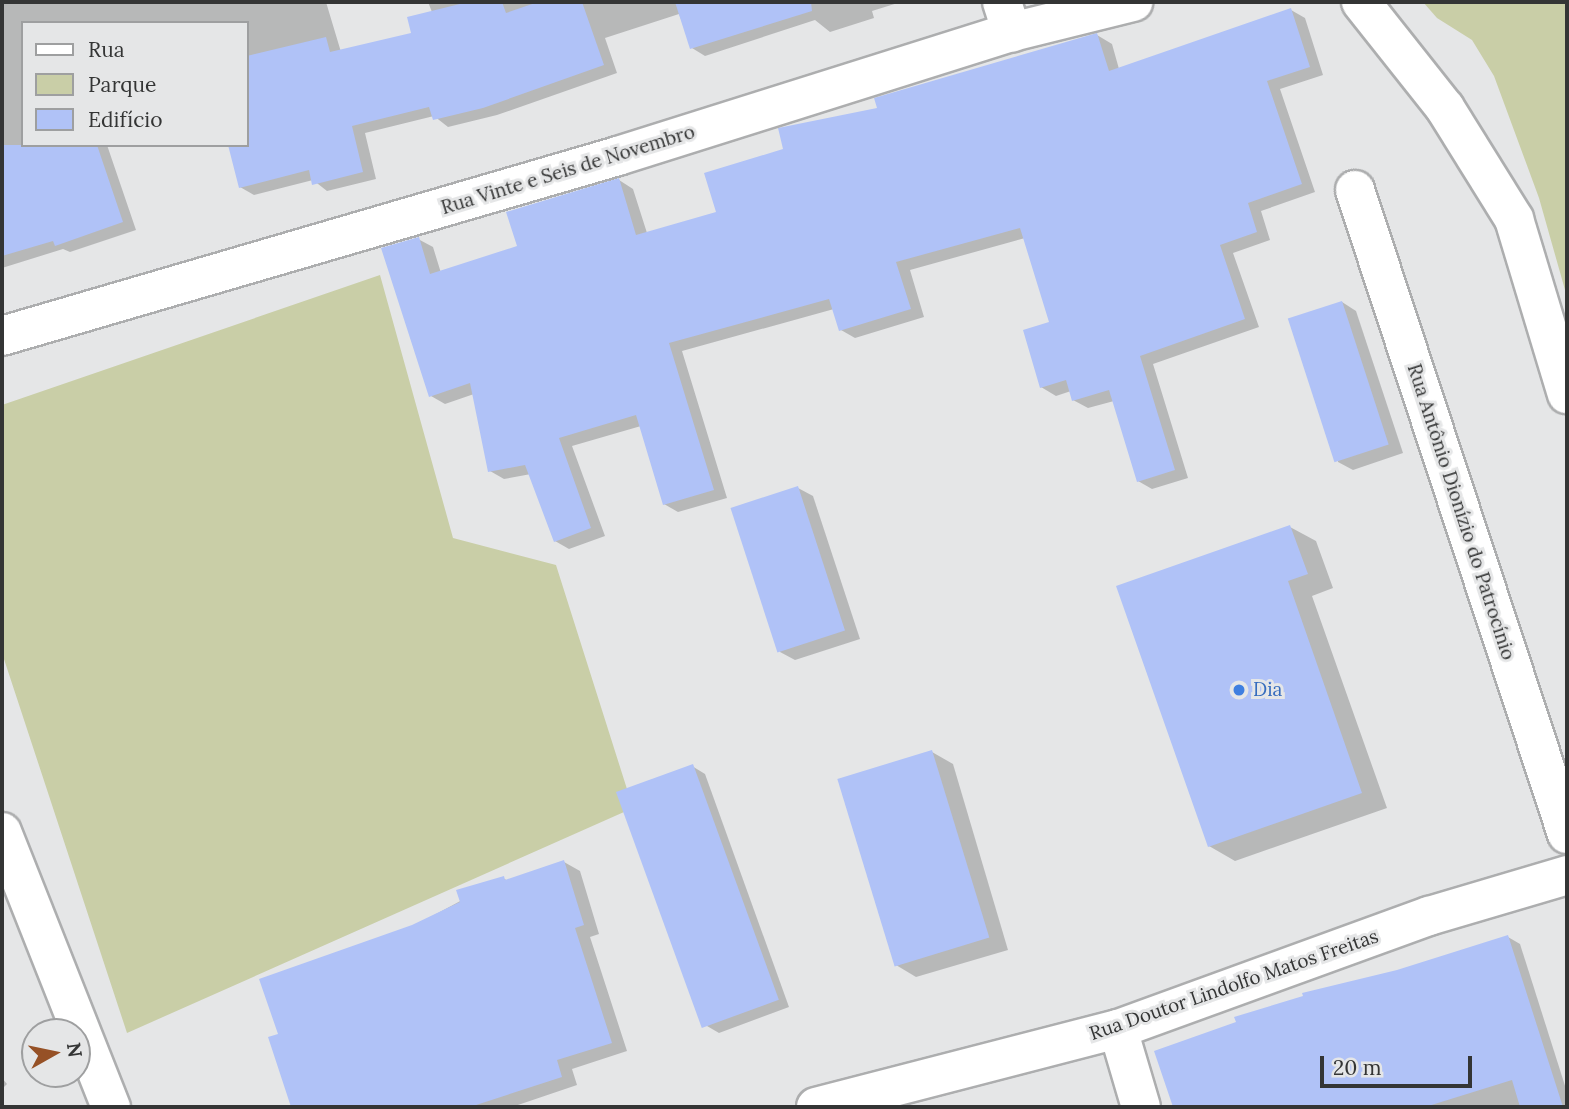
<!DOCTYPE html>
<meta charset="utf-8">
<style>
body{margin:0}
#map{position:relative;width:1569px;height:1109px;overflow:hidden;background:#e5e6e7;font-family:Lora,serif}
div>[style]{position:absolute}
[style*='--x']{left:calc(var(--x)*1px);top:calc(var(--y)*1px);width:calc(var(--w)*1px);rotate:calc(var(--a)*1deg)}
.green>*{inset:0;background:#c9cea7}
.shadow>*{inset:0;background:#0003}
.building>*{inset:0;background:#b0c2f7;transform-origin:0 0}
.roads{filter:drop-shadow(2px 0 #adaeaf) drop-shadow(-2px 0 #adaeaf) drop-shadow(0 2px #adaeaf) drop-shadow(0 -2px #adaeaf)}
.street>*{height:38px;margin:-19px;padding:0 19px;transform-origin:19px;border-radius:19px;background:#fff}
.primary>*{height:38px;margin:-19px;padding:0 19px;transform-origin:19px;border-radius:19px;background:#fff}
.dots>*{width:19px;height:19px;translate:-50% -50%;box-sizing:border-box;border:4px solid #e5e6e7;border-radius:50%}
span{translate:-50% -50%;white-space:nowrap;text-align:center;line-height:1.15;-webkit-text-stroke:6px #e5e6e7;paint-order:stroke}
.street-label{font-size:19px;color:#343535}
.shop-label{font-size:19px;color:#366cbe}
.left{translate:0 -50%;text-align:left}
.frame{position:absolute;inset:0;border:4px solid #343535;pointer-events:none}
.legend{position:absolute;left:21px;top:21px;width:228px;height:126px;box-sizing:border-box;background:#e5e6e7;border:2px solid #9e9fa0;margin:0;padding:9px 12px;list-style:none;font-size:21px;color:#343535}
.legend li{display:flex;align-items:center;gap:14px;height:35px}
.legend b{width:35px;border:2px solid #9e9fa0}
.north{position:absolute;left:21px;top:1018px;width:70px;height:70px;box-sizing:border-box;background:#e5e6e7;border:2px solid #9e9fa0;border-radius:50%;rotate:81deg;font-size:19px;font-weight:700;line-height:28px;text-align:center;color:#343535}
.north::after{content:'';display:block;margin:auto;width:24px;height:32px;background:#965126;clip-path:polygon(50% 0,100% 100%,50% 72%,0 100%)}
.scale{position:absolute;left:1320px;top:1056px;width:152px;height:32px;box-sizing:border-box;border:4px solid #343535;border-top:0;padding-left:9px;font-size:21px;line-height:24px;white-space:nowrap;color:#343535;-webkit-text-stroke:5px #e5e6e7;paint-order:stroke}
</style>
<div id="map">
<div class="green">
<i style="clip-path:polygon(1423px 2px,1567px 2px,1567px 297px,1539px 198px,1494px 76px,1472px 40px,1437px 18px)"></i>
<i style="clip-path:polygon(380px 275px,453px 538px,556px 565px,633px 808px,127px 1033px,2px 653px,2px 405px)"></i>
</div>
<div class="shadow">
<i style="clip-path:polygon(2px 2px,326px 2px,341px 52px,413px 34px,432px 12px,428px 2px,901px 2px,872px 11px,874px 18px,830px 32px,815px 20px,705px 56px,692px 48px,679px 14px,605px 38px,617px 73px,497px 115px,448px 127px,434px 116px,365px 133px,376px 179px,327px 191px,313px 180px,254px 195px,240px 187px,247px 145px,247px 23px,23px 23px,23px 145px,107px 145px,136px 230px,70px 252px,63px 249px,2px 268px)"></i>
<i style="clip-path:polygon(1291px 10px,1305px 18px,1323px 75px,1280px 89px,1315px 192px,1261px 211px,1270px 240px,1233px 253px,1259px 327px,1153px 364px,1188px 478px,1152px 489px,1138px 481px,1114px 401px,1088px 408px,1073px 400px,1071px 391px,1056px 396px,1041px 387px,1051px 324px,1025px 238px,910px 270px,924px 317px,855px 338px,841px 330px,834px 309px,682px 351px,727px 498px,678px 512px,664px 504px,641px 426px,572px 446px,605px 536px,569px 549px,555px 541px,531px 474px,504px 479px,490px 471px,474px 394px,445px 404px,431px 396px,418px 239px,433px 247px,441px 273px,519px 247px,619px 180px,633px 189px,647px 233px,718px 214px,785px 150px,879px 110px,1097px 35px,1112px 44px,1119px 69px)"></i>
<i style="clip-path:polygon(1342px 302px,1356px 311px,1403px 453px,1353px 470px,1338px 462px)"></i>
<i style="clip-path:polygon(798px 488px,813px 496px,860px 639px,795px 660px,780px 652px)"></i>
<i style="clip-path:polygon(1290px 527px,1316px 541px,1333px 588px,1312px 596px,1387px 808px,1235px 861px,1209px 846px)"></i>
<i style="clip-path:polygon(932px 752px,953px 764px,1008px 950px,916px 977px,896px 965px)"></i>
<i style="clip-path:polygon(692px 766px,705px 774px,789px 1007px,719px 1033px,707px 1026px)"></i>
<i style="clip-path:polygon(564px 862px,580px 871px,599px 934px,590px 937px,627px 1051px,572px 1069px,577px 1085px,512px 1107px,293px 1107px,270px 1038px,280px 1035px,412px 927px,503px 878px,508px 881px)"></i>
<i style="clip-path:polygon(1508px 937px,1520px 944px,1567px 1092px,1567px 1107px,1175px 1107px,1156px 1052px)"></i>
<i style="clip-path:polygon(2px 1078px,7px 1084px,2px 1089px)"></i>
</div>
<div class="building">
<i style="clip-path:polygon(468px 2px,502px 2px,506px 13px,538px 2px,582px 2px,604px 65px,483px 108px,433px 120px,429px 107px,352px 126px,363px 172px,312px 185px,309px 170px,239px 188px,228px 145px,247px 145px,247px 56px,326px 37px,330px 52px,411px 33px,407px 17px)"></i>
<i style="clip-path:polygon(675px 2px,811px 2px,812px 11px,690px 49px)"></i>
<i style="clip-path:polygon(1291px 8px,1310px 67px,1267px 81px,1302px 184px,1248px 203px,1257px 232px,1220px 245px,1245px 319px,1140px 356px,1175px 470px,1137px 482px,1109px 390px,1072px 401px,1066px 380px,1040px 388px,1023px 330px,1049px 322px,1020px 228px,896px 262px,911px 309px,839px 331px,829px 299px,669px 343px,714px 490px,663px 505px,636px 415px,559px 438px,591px 528px,554px 542px,525px 465px,488px 472px,470px 383px,429px 397px,381px 248px,419px 237px,430px 274px,517px 246px,506px 212px,619px 178px,636px 235px,716px 212px,704px 173px,783px 149px,778px 128px,877px 108px,874px 98px,1097px 33px,1109px 71px)"></i>
<i style="clip-path:polygon(2px 145px,97px 145px,123px 222px,55px 246px,53px 241px,2px 256px)"></i>
<i style="left:1342px;top:301px;width:151px;height:57px;rotate:72deg"></i>
<i style="left:798px;top:486px;width:152px;height:71px;rotate:72deg"></i>
<i style="clip-path:polygon(1290px 525px,1308px 574px,1288px 581px,1362px 793px,1208px 847px,1116px 586px)"></i>
<i style="left:932px;top:750px;width:196px;height:99px;rotate:73deg"></i>
<i style="left:693px;top:764px;width:251px;height:82px;rotate:70deg"></i>
<i style="clip-path:polygon(564px 860px,584px 925px,575px 928px,612px 1043px,557px 1060px,562px 1077px,470px 1107px,291px 1107px,268px 1037px,278px 1034px,259px 979px,412px 925px,460px 902px,456px 890px,504px 876px,505px 880px)"></i>
<i style="clip-path:polygon(1508px 935px,1563px 1107px,1520px 1107px,1512px 1080px,1425px 1107px,1173px 1107px,1154px 1051px,1236px 1022px,1234px 1017px,1303px 996px,1302px 993px,1397px 970px)"></i>
</div>
<div class="roads">
<div class="street">
<i style="--x:1002;--y:2;--w:32;--a:72"></i>
<i style="--x:1355;--y:190;--w:678;--a:71.78"></i>
<i style="--x:2;--y:336;--w:642;--a:-16.29"></i>
<i style="--x:618;--y:156;--w:413;--a:-17.5"></i>
<i style="--x:1012;--y:32;--w:125;--a:-13.9"></i>
<i style="--x:2;--y:832;--w:296;--a:68.4"></i>
<i style="--x:1118;--y:1029;--w:81;--a:73.6"></i>
<i style="--x:816;--y:1107;--w:312;--a:-14.5"></i>
<i style="--x:1118;--y:1029;--w:331;--a:-20"></i>
<i style="--x:1429;--y:916;--w:144;--a:-16.5"></i>
</div>
<div class="primary">
<i style="--x:1361;--y:2;--w:135;--a:51.6"></i>
<i style="--x:1445;--y:108;--w:131;--a:58.1"></i>
<i style="--x:1514;--y:219;--w:183;--a:73.2"></i>
</div>
</div>
<div class="dots">
<i style="left:1239px;top:690px;background:#3f7fe0"></i>
</div>
<div class="street-label">
<span style="left:568px;top:170px;rotate:-17deg">Rua Vinte e Seis de Novembro</span>
<span style="left:1461px;top:512px;rotate:72deg">Rua Antônio Dionízio do Patrocínio</span>
<span style="left:1234px;top:985px;rotate:-19deg">Rua Doutor Lindolfo Matos Freitas</span>
</div>
<div class="shop-label">
<span class="left" style="left:1253px;top:690px">Dia</span>
</div>
<div class="frame"></div>
<ul class="legend">
<li><b style="height:9px;background:#fff"></b>Rua</li>
<li><b style="height:19px;background:#c9cea7"></b>Parque</li>
<li><b style="height:19px;background:#b0c2f7"></b>Edifício</li>
</ul>
<div class="north">N</div>
<div class="scale">20 m</div>
</div>
